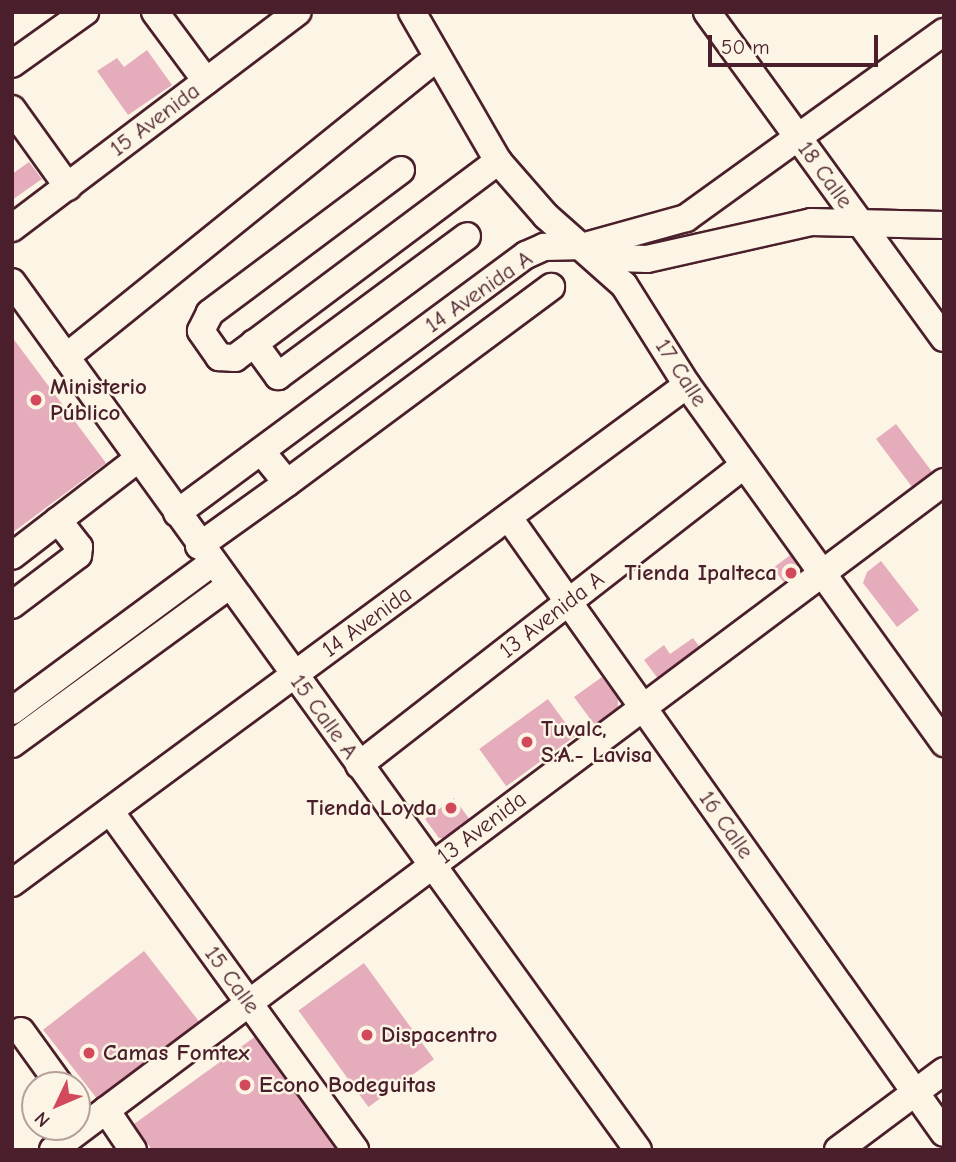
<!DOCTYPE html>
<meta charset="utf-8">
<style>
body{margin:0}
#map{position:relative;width:956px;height:1162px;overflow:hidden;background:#fcf5e5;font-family:"Comic Neue",sans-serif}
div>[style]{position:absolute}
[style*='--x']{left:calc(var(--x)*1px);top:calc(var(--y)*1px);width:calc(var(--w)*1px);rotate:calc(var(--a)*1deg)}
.building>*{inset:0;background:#e5acbc;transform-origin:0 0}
.roads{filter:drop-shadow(2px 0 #4a1f2b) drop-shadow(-2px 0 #4a1f2b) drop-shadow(0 2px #4a1f2b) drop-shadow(0 -2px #4a1f2b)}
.minor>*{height:26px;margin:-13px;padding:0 13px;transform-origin:13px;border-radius:13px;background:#fcf5e5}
.dots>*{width:19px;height:19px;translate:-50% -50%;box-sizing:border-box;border:4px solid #fcf5e5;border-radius:50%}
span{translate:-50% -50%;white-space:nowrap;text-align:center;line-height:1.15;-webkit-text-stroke:5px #fcf5e5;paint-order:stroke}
.street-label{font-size:23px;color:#4a1f2b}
.poi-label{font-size:23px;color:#4a1f2b;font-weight:700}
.left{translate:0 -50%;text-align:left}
.right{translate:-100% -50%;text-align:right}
.frame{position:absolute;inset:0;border:14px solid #4a1f2b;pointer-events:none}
.north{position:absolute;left:21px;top:1071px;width:70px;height:70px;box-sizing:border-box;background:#fcf5e5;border:2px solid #b59f9b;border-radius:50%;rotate:226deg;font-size:19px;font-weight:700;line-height:28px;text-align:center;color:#4a1f2b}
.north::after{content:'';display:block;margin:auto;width:24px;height:32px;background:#d1495b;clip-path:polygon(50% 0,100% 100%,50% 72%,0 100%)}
.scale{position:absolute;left:708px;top:35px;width:170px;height:32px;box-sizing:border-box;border:4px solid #4a1f2b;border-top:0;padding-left:9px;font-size:21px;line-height:24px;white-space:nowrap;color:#4a1f2b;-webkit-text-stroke:5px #fcf5e5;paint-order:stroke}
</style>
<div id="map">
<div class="building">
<i style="clip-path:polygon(147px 50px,172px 85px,128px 115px,97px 71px,117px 58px,124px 67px)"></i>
<i style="clip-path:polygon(29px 162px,42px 179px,12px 200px,12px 174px)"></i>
<i style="clip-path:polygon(12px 337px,106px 463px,12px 533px)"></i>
<i style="left:896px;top:424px;width:64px;height:25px;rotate:53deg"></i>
<i style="clip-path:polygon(793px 553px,805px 569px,803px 577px,789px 589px,773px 568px)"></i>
<i style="clip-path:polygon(881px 561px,919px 610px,897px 627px,863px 583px,867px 572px)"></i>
<i style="clip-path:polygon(693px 638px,705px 654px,659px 680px,644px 660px,664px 645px,670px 654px)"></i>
<i style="clip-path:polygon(602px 677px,618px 699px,618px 714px,597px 728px,574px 697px)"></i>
<i style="left:548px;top:699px;width:46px;height:85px;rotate:54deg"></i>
<i style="clip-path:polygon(454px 798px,473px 824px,452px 839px,439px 838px,425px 819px)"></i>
<i style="left:144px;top:951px;width:93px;height:128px;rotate:52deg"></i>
<i style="left:364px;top:963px;width:119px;height:81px;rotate:54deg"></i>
<i style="clip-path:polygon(256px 1036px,274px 1047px,348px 1150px,152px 1150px,134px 1124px)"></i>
</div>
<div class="roads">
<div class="minor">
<i style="--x:155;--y:12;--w:86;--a:53.5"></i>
<i style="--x:412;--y:12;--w:172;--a:60"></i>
<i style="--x:498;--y:161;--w:73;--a:48.9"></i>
<i style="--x:546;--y:216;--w:104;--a:41.5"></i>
<i style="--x:624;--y:285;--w:118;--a:57.8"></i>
<i style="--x:687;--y:385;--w:441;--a:54.3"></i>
<i style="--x:707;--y:12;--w:403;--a:54"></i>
<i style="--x:12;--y:64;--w:90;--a:-35.5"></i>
<i style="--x:12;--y:109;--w:96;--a:54.3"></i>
<i style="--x:401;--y:170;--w:239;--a:143.2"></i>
<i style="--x:210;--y:313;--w:20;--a:117"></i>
<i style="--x:201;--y:331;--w:32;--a:55"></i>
<i style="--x:219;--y:357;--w:16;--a:4"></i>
<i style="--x:235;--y:358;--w:329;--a:-36.8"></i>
<i style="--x:12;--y:228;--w:358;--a:-37.1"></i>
<i style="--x:587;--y:246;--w:32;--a:22"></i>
<i style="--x:617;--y:258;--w:30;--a:2"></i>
<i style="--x:647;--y:259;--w:168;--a:-12.7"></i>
<i style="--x:811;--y:222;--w:133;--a:1.3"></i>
<i style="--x:12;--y:282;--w:1070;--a:54.2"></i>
<i style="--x:254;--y:343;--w:41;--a:54"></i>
<i style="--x:278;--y:376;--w:235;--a:-36.5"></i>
<i style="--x:66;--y:357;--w:463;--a:-38.9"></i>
<i style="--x:261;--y:451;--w:41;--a:50.9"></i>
<i style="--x:287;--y:483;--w:329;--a:-36.6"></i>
<i style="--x:177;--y:513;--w:434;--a:-36.5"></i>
<i style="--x:526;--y:255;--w:20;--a:-24"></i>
<i style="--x:544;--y:247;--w:41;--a:-1.4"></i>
<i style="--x:585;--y:246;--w:105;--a:-15.5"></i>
<i style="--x:686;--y:218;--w:318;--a:-35.8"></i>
<i style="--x:509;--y:518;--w:753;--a:54.73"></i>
<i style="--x:199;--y:546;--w:108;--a:-35.6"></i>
<i style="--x:12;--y:556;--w:159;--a:-37.6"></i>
<i style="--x:12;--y:605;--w:83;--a:-37.1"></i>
<i style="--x:78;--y:555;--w:8;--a:-83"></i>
<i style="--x:79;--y:547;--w:34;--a:-128"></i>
<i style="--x:12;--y:711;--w:249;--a:-36.5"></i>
<i style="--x:12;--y:744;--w:268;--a:-36.1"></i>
<i style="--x:359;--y:765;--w:488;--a:-37.9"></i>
<i style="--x:110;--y:811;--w:418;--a:54.1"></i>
<i style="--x:12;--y:883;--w:839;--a:-36.42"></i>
<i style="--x:21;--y:1031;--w:67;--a:54.2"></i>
<i style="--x:106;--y:1110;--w:48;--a:56"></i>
<i style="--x:53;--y:1150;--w:1114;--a:-36.86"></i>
<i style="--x:838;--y:1150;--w:132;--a:-36.7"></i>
</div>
</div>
<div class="dots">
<i style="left:36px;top:400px;background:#d1495b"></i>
<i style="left:791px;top:573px;background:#d1495b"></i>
<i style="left:527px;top:742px;background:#d1495b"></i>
<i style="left:451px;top:808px;background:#d1495b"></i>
<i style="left:367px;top:1035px;background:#d1495b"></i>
<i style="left:89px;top:1053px;background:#d1495b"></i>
<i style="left:245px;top:1085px;background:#d1495b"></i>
</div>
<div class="street-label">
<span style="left:155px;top:120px;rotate:-37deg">15 Avenida</span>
<span style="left:825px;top:175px;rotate:54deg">18 Calle</span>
<span style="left:479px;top:292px;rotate:-35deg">14 Avenida A</span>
<span style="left:681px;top:373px;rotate:57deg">17 Calle</span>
<span style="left:552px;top:615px;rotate:-38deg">13 Avenida A</span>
<span style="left:367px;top:622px;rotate:-36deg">14 Avenida</span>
<span style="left:324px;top:717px;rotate:54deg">15 Calle A</span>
<span style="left:726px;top:825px;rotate:55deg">16 Calle</span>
<span style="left:482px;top:828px;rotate:-37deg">13 Avenida</span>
<span style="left:232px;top:980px;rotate:54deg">15 Calle</span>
</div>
<div class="poi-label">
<span class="left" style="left:50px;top:400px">Ministerio<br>Público</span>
<span class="right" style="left:777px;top:573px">Tienda Ipalteca</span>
<span class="left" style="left:541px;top:742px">Tuvalc,<br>S.A.- Lavisa</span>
<span class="right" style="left:437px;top:808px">Tienda Loyda</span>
<span class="left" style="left:381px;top:1035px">Dispacentro</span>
<span class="left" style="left:103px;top:1053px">Camas Fomtex</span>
<span class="left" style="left:259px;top:1085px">Econo Bodeguitas</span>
</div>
<div class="frame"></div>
<div class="north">N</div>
<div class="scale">50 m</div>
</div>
